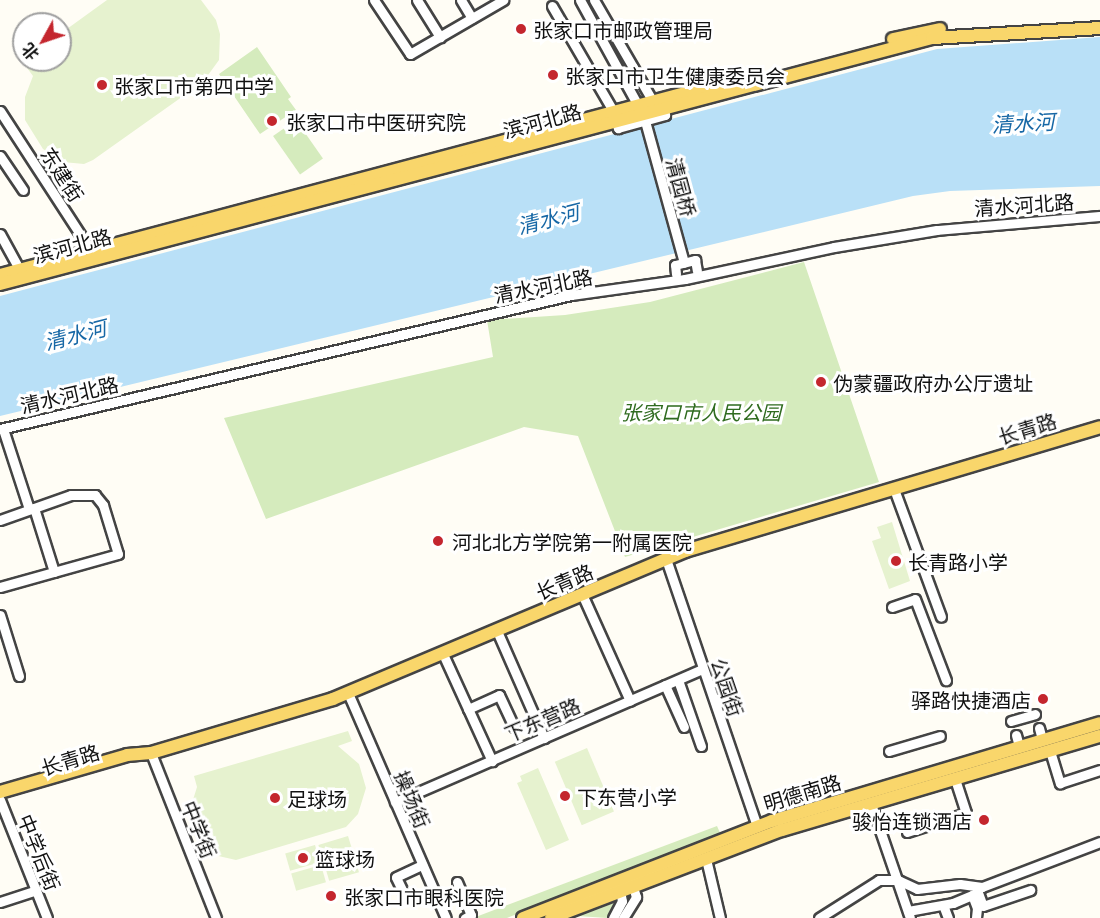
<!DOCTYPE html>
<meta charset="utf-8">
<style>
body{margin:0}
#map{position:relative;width:1100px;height:918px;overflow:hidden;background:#fffdf5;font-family:Georgia,"Noto Sans SC",serif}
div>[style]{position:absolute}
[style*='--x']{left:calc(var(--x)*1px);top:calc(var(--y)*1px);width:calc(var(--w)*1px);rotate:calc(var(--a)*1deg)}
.green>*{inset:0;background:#d5ebbd;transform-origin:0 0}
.pitch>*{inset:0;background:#e6f2cf;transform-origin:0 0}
.water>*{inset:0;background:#b9e0f7}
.roads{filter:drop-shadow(2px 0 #444) drop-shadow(-2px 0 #444) drop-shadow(0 2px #444) drop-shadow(0 -2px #444)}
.minor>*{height:9px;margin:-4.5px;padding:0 4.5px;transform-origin:4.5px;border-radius:4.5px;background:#fff}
.major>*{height:12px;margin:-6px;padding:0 6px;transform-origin:6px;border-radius:6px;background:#f9d66b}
.dots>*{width:16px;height:16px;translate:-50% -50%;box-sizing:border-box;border:3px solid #fff;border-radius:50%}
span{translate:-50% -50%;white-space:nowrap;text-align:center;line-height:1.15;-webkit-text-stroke:6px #fff;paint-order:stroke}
.poi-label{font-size:20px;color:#111}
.left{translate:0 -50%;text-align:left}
.right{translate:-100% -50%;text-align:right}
.street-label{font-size:20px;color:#111}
.park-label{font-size:20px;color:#2f6b1f;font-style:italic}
.water-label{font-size:21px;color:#1768a6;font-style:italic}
.north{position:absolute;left:12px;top:12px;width:60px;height:60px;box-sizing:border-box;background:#fff;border:2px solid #a0a0a0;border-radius:50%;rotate:230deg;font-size:16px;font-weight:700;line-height:24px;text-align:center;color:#111}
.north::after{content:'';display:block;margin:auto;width:21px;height:27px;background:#c4262e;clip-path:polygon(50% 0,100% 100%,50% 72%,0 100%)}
</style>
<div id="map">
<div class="green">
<i style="clip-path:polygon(257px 47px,291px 97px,288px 99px,296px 110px,260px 134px,219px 74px)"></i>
<i style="left:296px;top:120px;width:47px;height:28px;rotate:55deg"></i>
<i style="clip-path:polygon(804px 262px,879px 482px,625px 557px,578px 436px,524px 427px,266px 519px,224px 418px,493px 357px,487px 320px,565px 315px,650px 302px)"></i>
<i style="clip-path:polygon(717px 826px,721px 835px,507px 918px,473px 918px)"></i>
<i style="clip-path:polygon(613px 903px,616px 906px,607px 918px,578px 916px)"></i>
</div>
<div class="pitch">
<i style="clip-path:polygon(107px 0,201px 0,216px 20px,220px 34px,219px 60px,203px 82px,93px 160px,84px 164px,63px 162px,43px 149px,25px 120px,25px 97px,33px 76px,22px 61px,60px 60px,60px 34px)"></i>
<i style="clip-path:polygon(892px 522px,910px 581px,889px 589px,872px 541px,881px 538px,877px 527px)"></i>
<i style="clip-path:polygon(348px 731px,352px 741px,338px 746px,359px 764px,366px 788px,358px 814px,346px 827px,236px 860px,214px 855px,195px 837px,188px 816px,197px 787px,194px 776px)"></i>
<i style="left:587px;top:748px;width:69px;height:35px;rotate:67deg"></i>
<i style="clip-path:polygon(538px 768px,569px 840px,546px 850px,517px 783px,522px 781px,520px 776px)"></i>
<i style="left:348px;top:836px;width:17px;height:31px;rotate:73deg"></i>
<i style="left:315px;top:845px;width:18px;height:31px;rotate:74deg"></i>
<i style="left:354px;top:855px;width:18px;height:31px;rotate:74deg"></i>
<i style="left:321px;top:865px;width:18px;height:31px;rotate:74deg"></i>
</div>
<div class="water">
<i style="clip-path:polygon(1100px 37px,1100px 186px,950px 191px,913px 196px,0 416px,0 296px,937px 49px)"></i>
</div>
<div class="roads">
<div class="minor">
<i style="--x:374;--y:0;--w:65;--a:56.3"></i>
<i style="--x:410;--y:54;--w:108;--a:-30.1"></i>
<i style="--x:417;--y:0;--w:44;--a:58.1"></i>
<i style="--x:461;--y:0;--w:21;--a:59"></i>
<i style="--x:580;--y:0;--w:127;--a:61.2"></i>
<i style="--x:594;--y:0;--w:124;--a:59.9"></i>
<i style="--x:552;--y:6;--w:121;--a:59.8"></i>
<i style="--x:613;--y:111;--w:18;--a:74"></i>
<i style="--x:618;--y:128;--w:49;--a:-15.5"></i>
<i style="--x:665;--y:115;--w:7;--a:-106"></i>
<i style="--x:0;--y:111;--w:171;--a:57"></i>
<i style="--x:645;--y:121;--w:147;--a:74.6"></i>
<i style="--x:0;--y:156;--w:41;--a:55.9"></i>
<i style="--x:0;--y:234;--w:46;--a:61.2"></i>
<i style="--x:676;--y:274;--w:9;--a:-96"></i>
<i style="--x:675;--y:265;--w:21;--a:-14"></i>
<i style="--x:695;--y:260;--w:11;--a:80"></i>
<i style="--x:0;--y:429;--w:587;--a:-13.21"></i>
<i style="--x:571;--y:295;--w:115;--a:-8"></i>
<i style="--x:685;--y:279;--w:152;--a:-12.1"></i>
<i style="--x:834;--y:247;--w:104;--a:-9.4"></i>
<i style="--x:937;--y:230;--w:164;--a:-4.9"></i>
<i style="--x:3;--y:429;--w:84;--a:72"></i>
<i style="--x:894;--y:489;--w:136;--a:69.8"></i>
<i style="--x:34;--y:508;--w:67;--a:72.6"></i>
<i style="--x:0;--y:520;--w:75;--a:-19.4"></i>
<i style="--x:71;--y:495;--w:24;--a:0"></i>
<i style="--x:95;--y:495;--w:13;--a:51"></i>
<i style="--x:103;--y:505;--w:51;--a:73"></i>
<i style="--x:118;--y:554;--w:123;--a:164.4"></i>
<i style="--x:666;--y:559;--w:283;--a:71.2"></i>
<i style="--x:582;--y:594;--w:117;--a:65.8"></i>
<i style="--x:892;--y:607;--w:24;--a:-19"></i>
<i style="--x:915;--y:599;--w:87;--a:69.1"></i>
<i style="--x:0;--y:615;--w:64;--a:72.7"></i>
<i style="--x:497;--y:631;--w:117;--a:66.3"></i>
<i style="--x:443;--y:654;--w:118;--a:65.4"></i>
<i style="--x:678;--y:680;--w:70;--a:70.8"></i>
<i style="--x:665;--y:685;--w:46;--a:65.7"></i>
<i style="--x:348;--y:693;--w:245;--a:66.5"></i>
<i style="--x:468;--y:709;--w:34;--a:-24"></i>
<i style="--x:499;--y:695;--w:35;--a:65"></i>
<i style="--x:1011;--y:721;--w:25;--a:-16"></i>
<i style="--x:1039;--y:728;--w:11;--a:75"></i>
<i style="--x:1016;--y:735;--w:11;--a:75"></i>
<i style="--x:889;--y:751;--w:53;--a:-16.4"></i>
<i style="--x:1050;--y:751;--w:34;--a:73"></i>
<i style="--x:1060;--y:783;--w:42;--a:-18"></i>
<i style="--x:151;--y:753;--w:177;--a:68.5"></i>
<i style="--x:0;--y:800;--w:127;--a:68.3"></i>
<i style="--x:395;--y:802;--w:335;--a:-23.4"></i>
<i style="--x:871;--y:804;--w:120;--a:71.1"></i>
<i style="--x:907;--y:832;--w:62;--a:-17.9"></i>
<i style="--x:966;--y:813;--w:36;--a:-108"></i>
<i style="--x:706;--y:859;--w:61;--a:76.7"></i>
<i style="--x:457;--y:882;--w:36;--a:67"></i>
<i style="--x:471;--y:915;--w:7;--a:153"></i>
<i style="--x:976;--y:887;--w:20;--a:70"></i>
<i style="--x:983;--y:906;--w:50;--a:-18.8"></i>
<i style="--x:407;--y:900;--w:25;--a:-116"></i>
<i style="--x:396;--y:877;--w:29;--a:-25"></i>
<i style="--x:0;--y:902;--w:38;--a:-18"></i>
<i style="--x:943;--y:905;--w:14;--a:69"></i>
<i style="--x:908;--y:911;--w:46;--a:-10.1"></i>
<i style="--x:953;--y:903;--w:21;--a:-23"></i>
<i style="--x:972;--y:895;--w:14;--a:69"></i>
<i style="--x:977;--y:908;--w:10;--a:96"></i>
<i style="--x:613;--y:918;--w:19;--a:-62"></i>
<i style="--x:622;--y:901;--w:16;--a:-101"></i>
<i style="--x:623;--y:918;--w:25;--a:-58"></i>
<i style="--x:636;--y:897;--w:15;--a:-106"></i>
<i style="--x:819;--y:918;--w:71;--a:-32.3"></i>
<i style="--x:879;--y:880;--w:19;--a:0"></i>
<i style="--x:898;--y:880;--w:21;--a:25"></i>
<i style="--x:917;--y:889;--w:43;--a:-6.6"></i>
<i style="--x:960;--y:884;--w:22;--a:8"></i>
<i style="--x:982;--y:887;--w:126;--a:-20.9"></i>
</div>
<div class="major">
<i style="--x:893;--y:39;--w:48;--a:-12"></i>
<i style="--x:0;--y:275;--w:771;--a:-14.88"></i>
<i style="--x:0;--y:284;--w:964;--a:-14.79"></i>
<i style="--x:932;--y:38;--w:168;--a:-3.4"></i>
<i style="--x:0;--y:792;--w:132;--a:-16.2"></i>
<i style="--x:127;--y:755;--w:24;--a:-5"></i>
<i style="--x:151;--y:753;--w:190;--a:-16.5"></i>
<i style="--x:333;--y:699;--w:382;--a:-22.8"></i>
<i style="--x:685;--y:551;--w:433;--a:-16.6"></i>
<i style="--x:523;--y:918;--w:267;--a:-21.3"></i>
<i style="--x:772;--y:821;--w:342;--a:-16.6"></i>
<i style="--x:551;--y:918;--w:247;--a:-20.9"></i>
<i style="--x:782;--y:830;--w:332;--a:-16.5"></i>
</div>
</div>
<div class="dots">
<i style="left:521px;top:29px;background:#c4262e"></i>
<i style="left:553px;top:75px;background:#c4262e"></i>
<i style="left:102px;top:85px;background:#c4262e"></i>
<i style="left:272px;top:121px;background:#c4262e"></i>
<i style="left:821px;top:382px;background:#c4262e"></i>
<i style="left:438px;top:541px;background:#c4262e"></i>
<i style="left:896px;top:561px;background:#c4262e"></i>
<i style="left:1043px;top:699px;background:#c4262e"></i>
<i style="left:565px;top:796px;background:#c4262e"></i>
<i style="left:275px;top:798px;background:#c4262e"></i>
<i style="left:984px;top:820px;background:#c4262e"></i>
<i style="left:303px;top:858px;background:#c4262e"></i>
<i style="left:331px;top:896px;background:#c4262e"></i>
</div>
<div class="poi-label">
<span class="left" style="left:533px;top:29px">张家口市邮政管理局</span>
<span class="left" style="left:565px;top:75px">张家口市卫生健康委员会</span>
<span class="left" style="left:114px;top:85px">张家口市第四中学</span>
<span class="left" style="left:286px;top:121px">张家口市中医研究院</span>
<span class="left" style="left:833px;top:382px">伪蒙疆政府办公厅遗址</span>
<span class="left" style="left:452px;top:541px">河北北方学院第一附属医院</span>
<span class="left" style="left:908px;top:561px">长青路小学</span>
<span class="right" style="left:1031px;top:699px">驿路快捷酒店</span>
<span class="left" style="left:577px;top:796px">下东营小学</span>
<span class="left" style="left:287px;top:798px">足球场</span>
<span class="right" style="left:972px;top:820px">骏怡连锁酒店</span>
<span class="left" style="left:315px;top:858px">篮球场</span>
<span class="left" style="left:344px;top:896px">张家口市眼科医院</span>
</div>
<div class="street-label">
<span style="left:542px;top:120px;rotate:-15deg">滨河北路</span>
<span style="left:63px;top:174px;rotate:57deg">东建街</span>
<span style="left:682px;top:187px;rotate:75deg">清园桥</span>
<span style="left:1024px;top:204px;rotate:-4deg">清水河北路</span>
<span style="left:72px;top:245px;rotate:-15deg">滨河北路</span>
<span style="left:543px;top:285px;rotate:-11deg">清水河北路</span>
<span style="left:69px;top:394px;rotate:-13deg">清水河北路</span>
<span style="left:1027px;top:428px;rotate:-17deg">长青路</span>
<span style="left:564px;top:581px;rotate:-23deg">长青路</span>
<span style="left:728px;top:687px;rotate:71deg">公园街</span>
<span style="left:542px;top:719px;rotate:-23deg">下东营路</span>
<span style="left:70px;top:759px;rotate:-17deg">长青路</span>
<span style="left:802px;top:792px;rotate:-17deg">明德南路</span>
<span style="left:413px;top:799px;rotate:67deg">操场街</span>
<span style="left:200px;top:829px;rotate:68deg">中学街</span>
<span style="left:40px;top:852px;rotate:68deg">中学后街</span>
</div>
<div class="park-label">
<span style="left:701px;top:411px">张家口市人民公园</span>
</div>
<div class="water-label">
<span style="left:1023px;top:122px;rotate:-3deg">清水河</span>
<span style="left:548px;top:218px;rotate:-14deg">清水河</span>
<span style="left:75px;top:334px;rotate:-14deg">清水河</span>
</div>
<div class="north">北</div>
</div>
